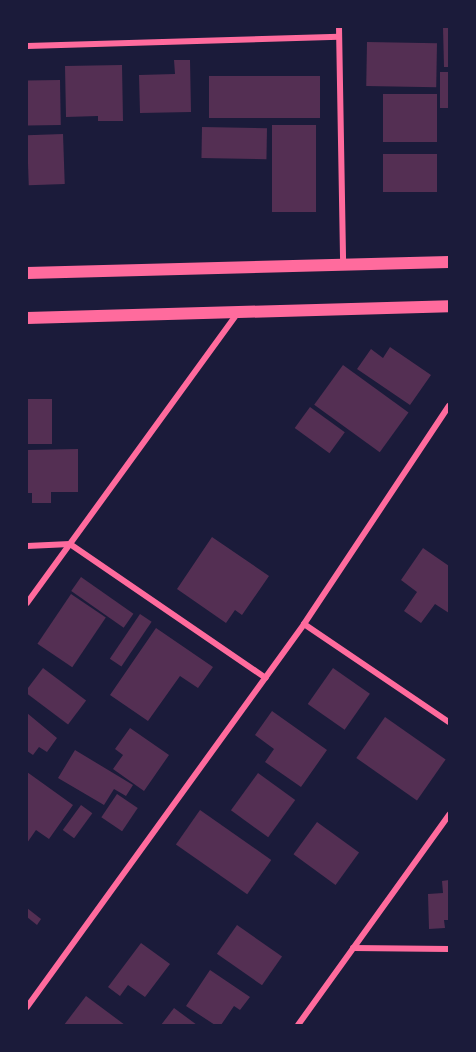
<!DOCTYPE html>
<style>
body{margin:0}
#map{position:relative;width:476px;height:1052px;overflow:hidden;background:#1b1b3a;font-family:Jost,sans-serif}
div>[style]{position:absolute}
[style*='--x']{left:calc(var(--x)*1px);top:calc(var(--y)*1px);width:calc(var(--w)*1px);rotate:calc(var(--a)*1deg)}
.building>*{inset:0;background:#542f53;transform-origin:0 0}
.minor>*{height:6px;margin:-3px;padding:0 3px;transform-origin:3px;border-radius:3px;background:#ff6b9d}
.secondary>*{height:12px;margin:-6px;padding:0 6px;transform-origin:6px;border-radius:6px;background:#ff6b9d}
span{translate:-50% -50%;white-space:nowrap;text-align:center;line-height:1.15;-webkit-text-stroke:5px #1b1b3a;paint-order:stroke}
.frame{position:absolute;inset:0;border:28px solid #1b1b3a;pointer-events:none}
</style>
<div id="map">
<div class="building">
<i style="clip-path:polygon(443px 27px,449px 27px,449px 67px,444px 67px)"></i>
<i style="left:367px;top:42px;width:70px;height:44px;rotate:1deg"></i>
<i style="clip-path:polygon(174px 60px,190px 60px,191px 112px,140px 113px,139px 75px,175px 74px)"></i>
<i style="clip-path:polygon(122px 65px,123px 121px,98px 121px,98px 116px,66px 117px,65px 66px)"></i>
<i style="left:440px;top:72px;width:9px;height:36px"></i>
<i style="left:209px;top:76px;width:111px;height:42px"></i>
<i style="left:60px;top:80px;width:45px;height:33px;rotate:89deg"></i>
<i style="left:383px;top:94px;width:54px;height:48px"></i>
<i style="left:272px;top:125px;width:44px;height:87px"></i>
<i style="left:202px;top:127px;width:65px;height:31px;rotate:1deg"></i>
<i style="left:63px;top:134px;width:50px;height:36px;rotate:88deg"></i>
<i style="left:383px;top:154px;width:54px;height:38px"></i>
<i style="clip-path:polygon(390px 347px,431px 375px,410px 405px,357px 369px,371px 349px,383px 358px)"></i>
<i style="left:343px;top:365px;width:81px;height:49px;rotate:36deg"></i>
<i style="left:27px;top:399px;width:25px;height:45px"></i>
<i style="left:310px;top:407px;width:43px;height:26px;rotate:36deg"></i>
<i style="clip-path:polygon(78px 449px,78px 492px,51px 492px,51px 503px,32px 503px,32px 493px,27px 493px,27px 450px)"></i>
<i style="clip-path:polygon(212px 537px,269px 576px,242px 615px,235px 610px,226px 623px,177px 589px)"></i>
<i style="clip-path:polygon(423px 548px,449px 566px,449px 613px,435px 604px,421px 623px,404px 611px,417px 592px,401px 580px)"></i>
<i style="left:81px;top:577px;width:64px;height:17px;rotate:35deg"></i>
<i style="left:71px;top:594px;width:42px;height:60px;rotate:34deg"></i>
<i style="left:140px;top:614px;width:14px;height:54px;rotate:34deg"></i>
<i style="clip-path:polygon(156px 628px,213px 667px,198px 688px,180px 676px,148px 721px,110px 695px)"></i>
<i style="left:43px;top:668px;width:54px;height:30px;rotate:37deg"></i>
<i style="left:333px;top:668px;width:45px;height:44px;rotate:35deg"></i>
<i style="clip-path:polygon(272px 711px,327px 750px,301px 787px,265px 762px,274px 749px,255px 735px)"></i>
<i style="clip-path:polygon(27px 713px,57px 738px,47px 752px,39px 747px,33px 755px,27px 751px)"></i>
<i style="left:385px;top:717px;width:74px;height:50px;rotate:35deg"></i>
<i style="clip-path:polygon(130px 728px,169px 755px,144px 791px,113px 769px,123px 755px,115px 749px)"></i>
<i style="clip-path:polygon(75px 750px,133px 785px,126px 796px,114px 789px,104px 805px,58px 778px)"></i>
<i style="clip-path:polygon(27px 772px,73px 805px,49px 839px,36px 830px,27px 843px)"></i>
<i style="left:258px;top:773px;width:46px;height:46px;rotate:36deg"></i>
<i style="left:117px;top:794px;width:25px;height:28px;rotate:34deg"></i>
<i style="left:81px;top:805px;width:14px;height:31px;rotate:36deg"></i>
<i style="left:200px;top:810px;width:87px;height:42px;rotate:35deg"></i>
<i style="left:317px;top:822px;width:52px;height:40px;rotate:36deg"></i>
<i style="clip-path:polygon(449px 880px,449px 920px,444px 920px,445px 928px,429px 929px,428px 894px,443px 893px,442px 881px)"></i>
<i style="clip-path:polygon(27px 908px,41px 919px,37px 925px,27px 917px)"></i>
<i style="left:237px;top:925px;width:55px;height:35px;rotate:35deg"></i>
<i style="clip-path:polygon(141px 943px,170px 964px,145px 997px,128px 985px,120px 996px,108px 987px)"></i>
<i style="clip-path:polygon(210px 970px,250px 997px,240px 1010px,234px 1006px,221px 1025px,215px 1025px,186px 1006px)"></i>
<i style="clip-path:polygon(86px 996px,125px 1025px,64px 1025px)"></i>
<i style="clip-path:polygon(174px 1008px,197px 1025px,161px 1025px)"></i>
</div>
<div class="minor">
<i style="--x:339;--y:27;--w:238;--a:89"></i>
<i style="--x:27;--y:46;--w:312;--a:-1.7"></i>
<i style="--x:27;--y:546;--w:43;--a:-2.7"></i>
<i style="--x:70;--y:544;--w:237;--a:34.4"></i>
<i style="--x:27;--y:603;--w:359;--a:-54"></i>
<i style="--x:304;--y:624;--w:175;--a:34.1"></i>
<i style="--x:353;--y:948;--w:96;--a:0.6"></i>
<i style="--x:27;--y:1007;--w:473;--a:-54.1"></i>
<i style="--x:304;--y:624;--w:262;--a:-56.4"></i>
<i style="--x:298;--y:1025;--w:259;--a:-54.3"></i>
</div>
<div class="secondary">
<i style="--x:27;--y:273;--w:422;--a:-1.5"></i>
<i style="--x:27;--y:318;--w:422;--a:-1.6"></i>
</div>
<div class="frame"></div>
</div>
